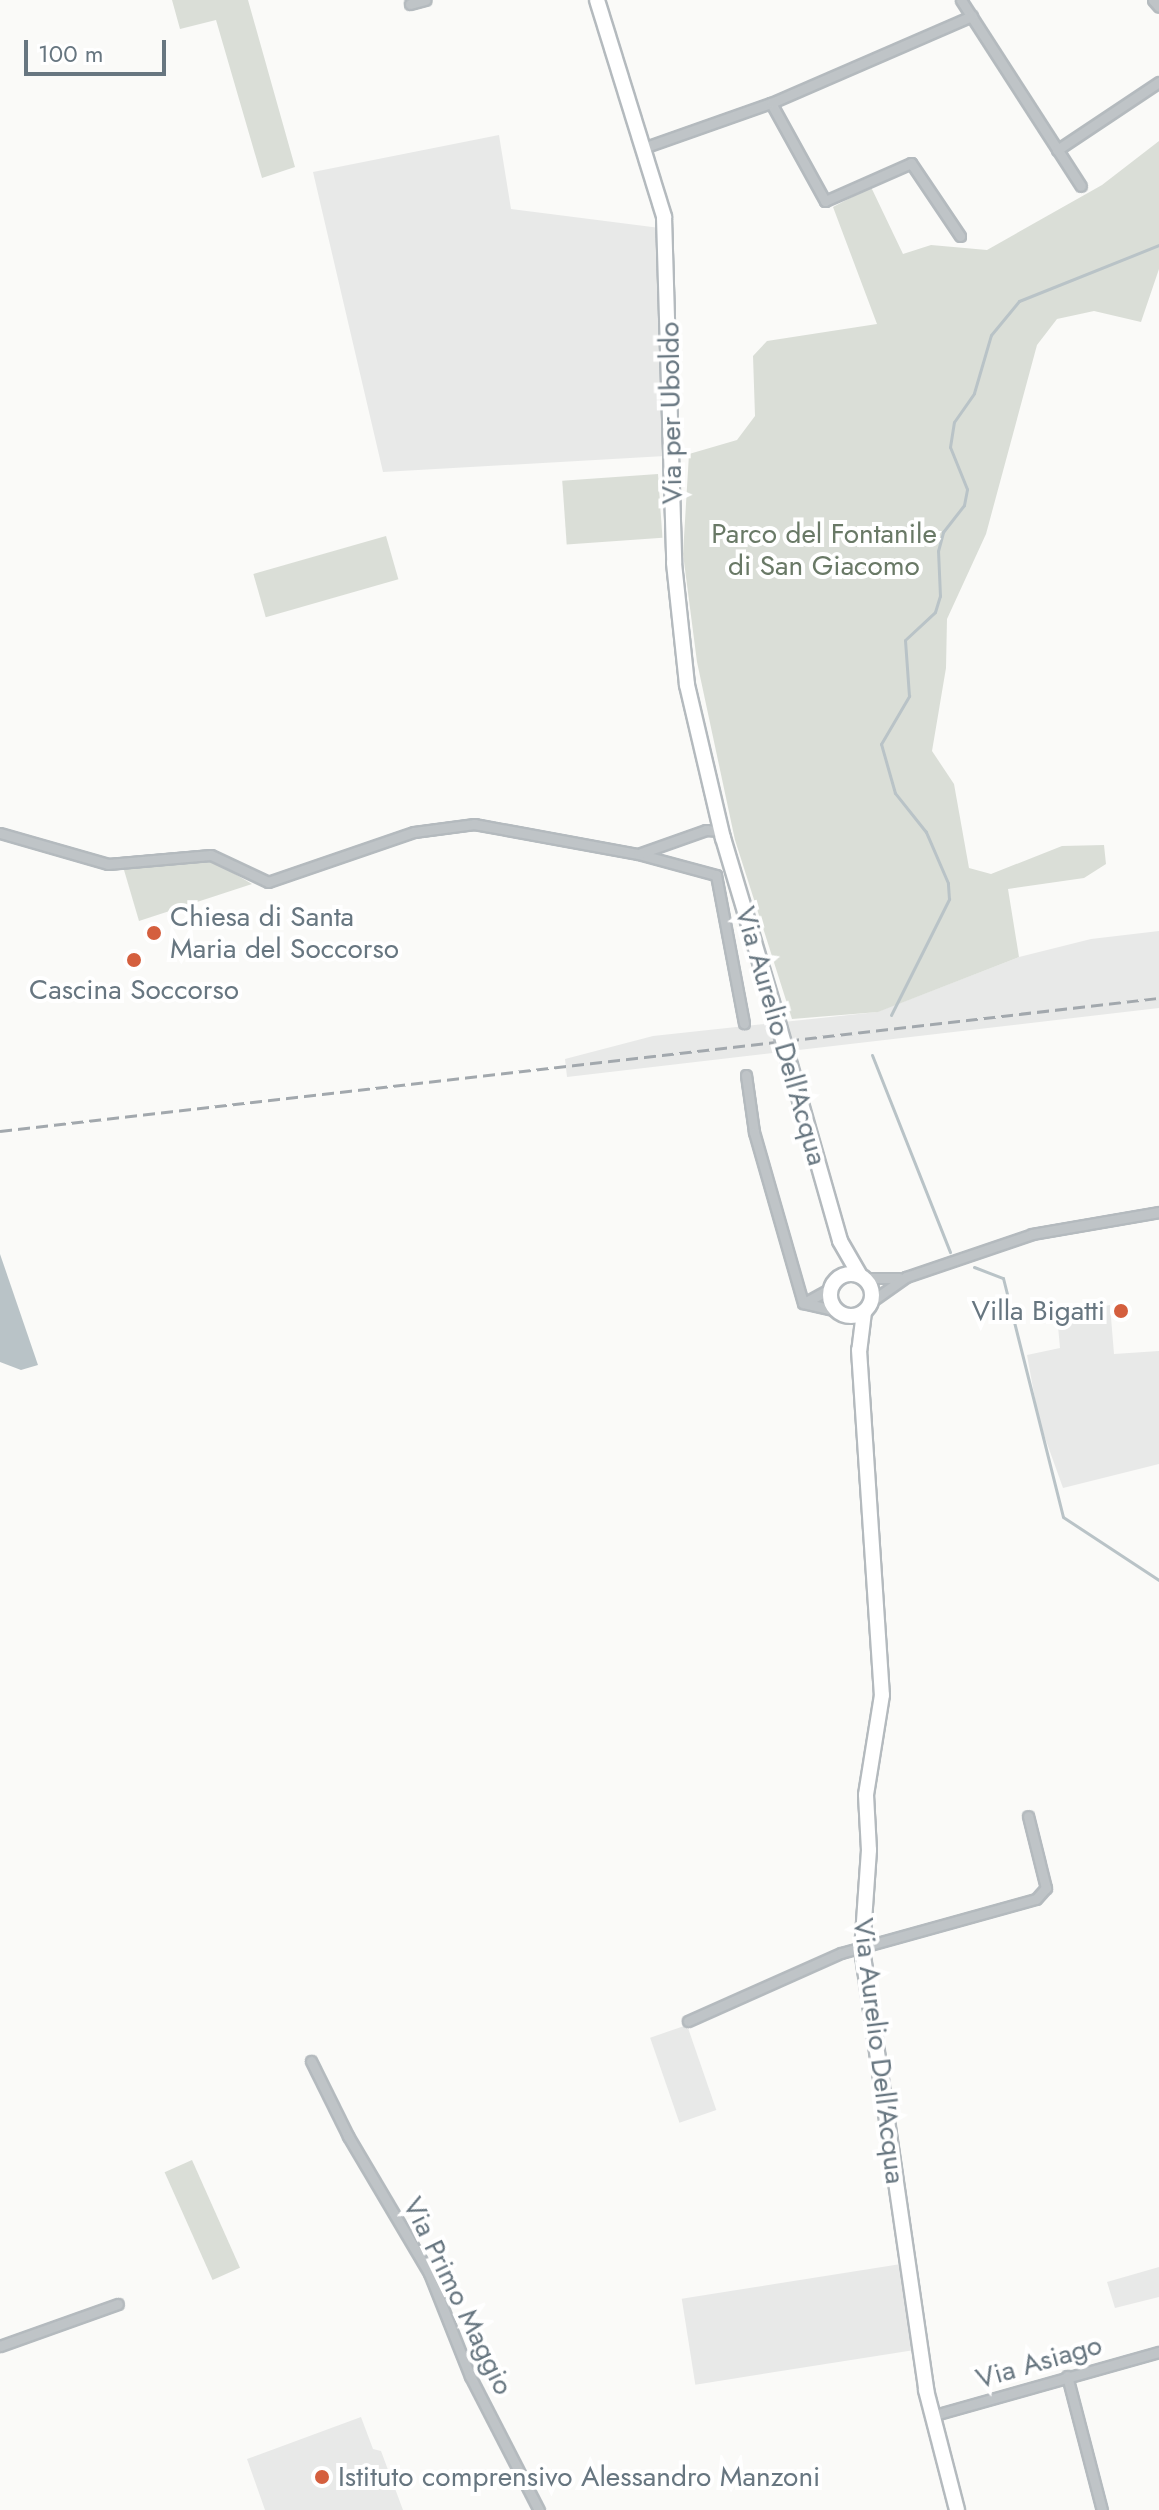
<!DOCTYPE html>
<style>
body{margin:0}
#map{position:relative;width:1159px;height:2510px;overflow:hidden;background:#fafaf8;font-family:Jost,sans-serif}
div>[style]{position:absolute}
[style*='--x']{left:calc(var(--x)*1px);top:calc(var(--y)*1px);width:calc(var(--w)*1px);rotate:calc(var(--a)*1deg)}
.built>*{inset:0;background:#e8e9e8;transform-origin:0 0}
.green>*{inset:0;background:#daded7;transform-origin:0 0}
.water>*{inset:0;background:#b9c3c7}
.stream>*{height:3px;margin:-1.5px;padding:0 1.5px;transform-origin:1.5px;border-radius:1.5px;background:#b9c3c7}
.roads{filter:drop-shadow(2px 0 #b4babe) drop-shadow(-2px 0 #b4babe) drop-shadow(0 2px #b4babe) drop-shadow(0 -2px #b4babe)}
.street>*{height:9px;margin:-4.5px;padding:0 4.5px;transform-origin:4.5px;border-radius:4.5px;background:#bfc4c7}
.secondary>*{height:14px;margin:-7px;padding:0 7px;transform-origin:7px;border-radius:7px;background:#fff}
.secondary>.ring{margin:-7px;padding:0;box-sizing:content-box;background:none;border:14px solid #fff;border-radius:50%}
.rail>*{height:3px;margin-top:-1.5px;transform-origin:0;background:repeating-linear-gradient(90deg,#a2a8ad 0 12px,transparent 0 18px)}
.bridges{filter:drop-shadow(2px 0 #b4babe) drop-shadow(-2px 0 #b4babe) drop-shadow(0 2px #b4babe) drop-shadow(0 -2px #b4babe)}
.secondary-bridge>*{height:14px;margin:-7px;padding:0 7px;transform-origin:7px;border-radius:7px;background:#fff}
.dots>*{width:22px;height:22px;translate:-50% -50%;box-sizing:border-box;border:4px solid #fff;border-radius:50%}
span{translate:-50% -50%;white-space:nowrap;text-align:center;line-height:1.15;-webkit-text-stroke:8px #fff;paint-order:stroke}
.street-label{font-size:28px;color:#677680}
.park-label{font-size:28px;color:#697966}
.poi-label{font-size:28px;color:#677680}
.left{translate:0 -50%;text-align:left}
.right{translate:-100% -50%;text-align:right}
.scale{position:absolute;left:24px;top:40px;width:142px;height:36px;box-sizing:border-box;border:4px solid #677680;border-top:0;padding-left:10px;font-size:24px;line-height:28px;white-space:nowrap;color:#677680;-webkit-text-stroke:6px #fff;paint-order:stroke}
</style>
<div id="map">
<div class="built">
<i style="clip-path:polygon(499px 135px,511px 209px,660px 228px,665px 456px,383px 472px,313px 172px)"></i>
<i style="clip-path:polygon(1159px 931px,1159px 1008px,567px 1077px,565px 1059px,653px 1036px,877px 1012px,1019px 957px,1091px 939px)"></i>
<i style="clip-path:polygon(1110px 1305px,1114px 1354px,1159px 1351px,1159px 1464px,1063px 1488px,1039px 1421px,1027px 1355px,1060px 1348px,1057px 1315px)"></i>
<i style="left:687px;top:2025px;width:90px;height:39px;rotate:71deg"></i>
<i style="left:901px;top:2264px;width:87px;height:222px;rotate:81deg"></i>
<i style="clip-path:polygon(1159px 2267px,1159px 2297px,1115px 2308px,1107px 2282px)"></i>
<i style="clip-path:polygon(361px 2417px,373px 2449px,381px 2451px,403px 2510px,265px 2510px,247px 2459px)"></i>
</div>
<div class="green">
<i style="clip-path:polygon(172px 0,248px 0,295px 167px,262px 178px,216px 20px,180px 29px)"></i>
<i style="clip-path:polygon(1159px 141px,1159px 269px,1141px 322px,1094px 311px,1057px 319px,1037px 345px,986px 534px,947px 619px,946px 668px,932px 751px,954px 784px,969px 868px,991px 874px,1062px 846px,1104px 845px,1106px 864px,1084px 878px,1008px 889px,1019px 957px,878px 1012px,792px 1019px,735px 840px,697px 662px,683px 554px,689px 454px,737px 440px,755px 416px,753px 356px,767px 341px,877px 324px,833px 207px,871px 187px,903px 254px,931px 245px,987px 250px,1102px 185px)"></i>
<i style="left:658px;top:474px;width:64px;height:96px;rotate:86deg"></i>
<i style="left:386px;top:536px;width:45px;height:138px;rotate:74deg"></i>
<i style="clip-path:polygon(176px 857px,213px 861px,252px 884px,139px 921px,124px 870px)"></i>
<i style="left:192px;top:2160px;width:118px;height:30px;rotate:66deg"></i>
</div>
<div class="water">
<i style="clip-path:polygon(0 1254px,38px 1365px,21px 1370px,0 1362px)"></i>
</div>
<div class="stream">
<i style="--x:891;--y:1015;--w:130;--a:-63.4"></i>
<i style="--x:949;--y:899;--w:16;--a:-94"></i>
<i style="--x:948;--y:883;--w:56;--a:-113.3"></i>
<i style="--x:926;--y:832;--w:50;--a:-128.5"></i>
<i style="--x:895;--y:793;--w:51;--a:-105.9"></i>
<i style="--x:881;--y:744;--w:56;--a:-59.7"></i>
<i style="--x:909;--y:696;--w:56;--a:-94.1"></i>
<i style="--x:905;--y:640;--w:41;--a:-43"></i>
<i style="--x:935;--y:612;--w:17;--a:-73"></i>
<i style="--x:940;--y:596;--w:45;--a:-92.5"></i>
<i style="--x:938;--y:551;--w:20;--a:-75"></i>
<i style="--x:943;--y:532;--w:34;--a:-52"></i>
<i style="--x:964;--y:505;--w:16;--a:-79"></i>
<i style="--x:967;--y:489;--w:45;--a:-112"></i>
<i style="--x:950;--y:447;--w:25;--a:-81"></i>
<i style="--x:954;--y:422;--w:35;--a:-55"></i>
<i style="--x:974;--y:393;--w:60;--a:-73.7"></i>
<i style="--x:991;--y:335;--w:44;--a:-50.5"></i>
<i style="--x:1019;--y:301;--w:151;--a:-21.8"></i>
<i style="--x:872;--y:1055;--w:212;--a:68.4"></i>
<i style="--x:974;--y:1267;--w:31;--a:21"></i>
<i style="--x:1003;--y:1278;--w:246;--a:75.9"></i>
<i style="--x:1063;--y:1517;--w:115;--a:33.3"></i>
</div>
<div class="roads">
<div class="street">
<i style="--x:961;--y:0;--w:221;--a:57.2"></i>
<i style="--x:1153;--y:0;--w:9;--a:49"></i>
<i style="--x:410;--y:4;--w:16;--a:-15"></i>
<i style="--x:771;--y:103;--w:112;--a:61.1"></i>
<i style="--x:825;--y:201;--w:94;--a:-23.8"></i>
<i style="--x:911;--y:163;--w:88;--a:56.1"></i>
<i style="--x:643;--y:148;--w:136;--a:-19.4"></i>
<i style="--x:771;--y:103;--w:219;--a:-23.4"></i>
<i style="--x:1057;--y:150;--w:123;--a:-33.7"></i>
<i style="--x:0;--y:833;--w:112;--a:16"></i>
<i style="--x:108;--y:864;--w:103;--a:-5"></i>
<i style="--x:211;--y:855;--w:63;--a:25.3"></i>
<i style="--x:268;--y:882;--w:154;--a:-18.9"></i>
<i style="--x:414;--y:832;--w:61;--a:-7.6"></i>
<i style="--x:474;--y:824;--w:167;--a:10.4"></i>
<i style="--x:638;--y:854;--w:81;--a:15.1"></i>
<i style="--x:716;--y:875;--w:151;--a:79.3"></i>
<i style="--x:641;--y:853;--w:69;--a:-19.5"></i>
<i style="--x:706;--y:830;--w:16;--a:4"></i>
<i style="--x:746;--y:1075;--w:58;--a:82"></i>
<i style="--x:754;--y:1132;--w:178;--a:74"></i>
<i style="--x:864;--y:1278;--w:35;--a:0"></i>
<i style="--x:872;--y:1301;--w:42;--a:-35.2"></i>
<i style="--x:906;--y:1277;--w:133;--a:-18.8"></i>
<i style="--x:1032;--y:1234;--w:129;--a:-9.8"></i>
<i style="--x:806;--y:1302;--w:29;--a:-29"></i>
<i style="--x:803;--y:1303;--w:36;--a:13"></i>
<i style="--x:688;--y:2021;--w:167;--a:-24"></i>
<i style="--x:841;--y:1953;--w:202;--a:-15.5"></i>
<i style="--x:1036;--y:1899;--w:15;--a:-48"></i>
<i style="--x:1046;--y:1888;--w:74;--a:-104"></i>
<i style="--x:311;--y:2061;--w:84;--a:63.7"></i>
<i style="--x:348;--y:2136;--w:159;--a:59.4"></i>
<i style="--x:429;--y:2273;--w:111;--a:68.3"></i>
<i style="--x:470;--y:2376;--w:151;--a:62.8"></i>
<i style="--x:0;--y:2346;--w:125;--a:-19.6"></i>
<i style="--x:1067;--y:2376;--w:138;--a:75.4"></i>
<i style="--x:931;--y:2416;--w:237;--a:-15.7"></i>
</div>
<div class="secondary">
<i style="--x:597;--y:0;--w:227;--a:72.8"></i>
<i style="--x:664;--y:217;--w:346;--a:88.3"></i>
<i style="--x:674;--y:563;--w:123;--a:83.9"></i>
<i style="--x:687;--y:685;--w:157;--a:76.8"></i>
<i style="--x:723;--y:838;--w:189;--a:73.4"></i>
<i style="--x:788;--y:1058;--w:190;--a:74.1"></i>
<i style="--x:840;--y:1241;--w:39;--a:60"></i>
<i class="ring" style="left:830px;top:1274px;width:28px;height:28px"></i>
<i style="--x:864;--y:1312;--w:38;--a:97"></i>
<i style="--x:859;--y:1350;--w:346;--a:86.2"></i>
<i style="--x:882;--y:1695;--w:101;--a:99.1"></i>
<i style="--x:866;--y:1795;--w:55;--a:86.9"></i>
<i style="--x:869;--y:1850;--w:99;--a:94"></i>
<i style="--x:862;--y:1949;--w:446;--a:81.7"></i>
<i style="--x:926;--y:2390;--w:124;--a:75.5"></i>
</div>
</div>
<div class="rail">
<i style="--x:0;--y:1131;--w:1167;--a:-6.55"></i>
</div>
<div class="bridges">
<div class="secondary-bridge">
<i style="--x:777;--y:1019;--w:41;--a:74.2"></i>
</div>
</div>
<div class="dots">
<i style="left:154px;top:933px;background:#d45f3e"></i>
<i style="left:134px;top:960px;background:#d45f3e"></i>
<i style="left:1121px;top:1311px;background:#d45f3e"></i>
<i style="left:322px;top:2477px;background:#d45f3e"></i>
</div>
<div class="street-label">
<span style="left:671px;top:413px;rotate:-91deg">Via per Uboldo</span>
<span style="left:781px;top:1036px;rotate:74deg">Via Aurelio Dell'Acqua</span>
<span style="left:879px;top:2051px;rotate:83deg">Via Aurelio Dell'Acqua</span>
<span style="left:458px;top:2296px;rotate:64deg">Via Primo Maggio</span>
<span style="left:1039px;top:2362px;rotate:-16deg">Via Asiago</span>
</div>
<div class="park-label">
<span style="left:824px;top:550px">Parco del Fontanile<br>di San Giacomo</span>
</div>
<div class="poi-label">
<span class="left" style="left:170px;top:933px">Chiesa di Santa<br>Maria del Soccorso</span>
<span style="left:134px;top:990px">Cascina Soccorso</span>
<span class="right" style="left:1105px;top:1311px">Villa Bigatti</span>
<span class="left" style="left:338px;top:2477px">Istituto comprensivo Alessandro Manzoni</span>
</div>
<div class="scale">100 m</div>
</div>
